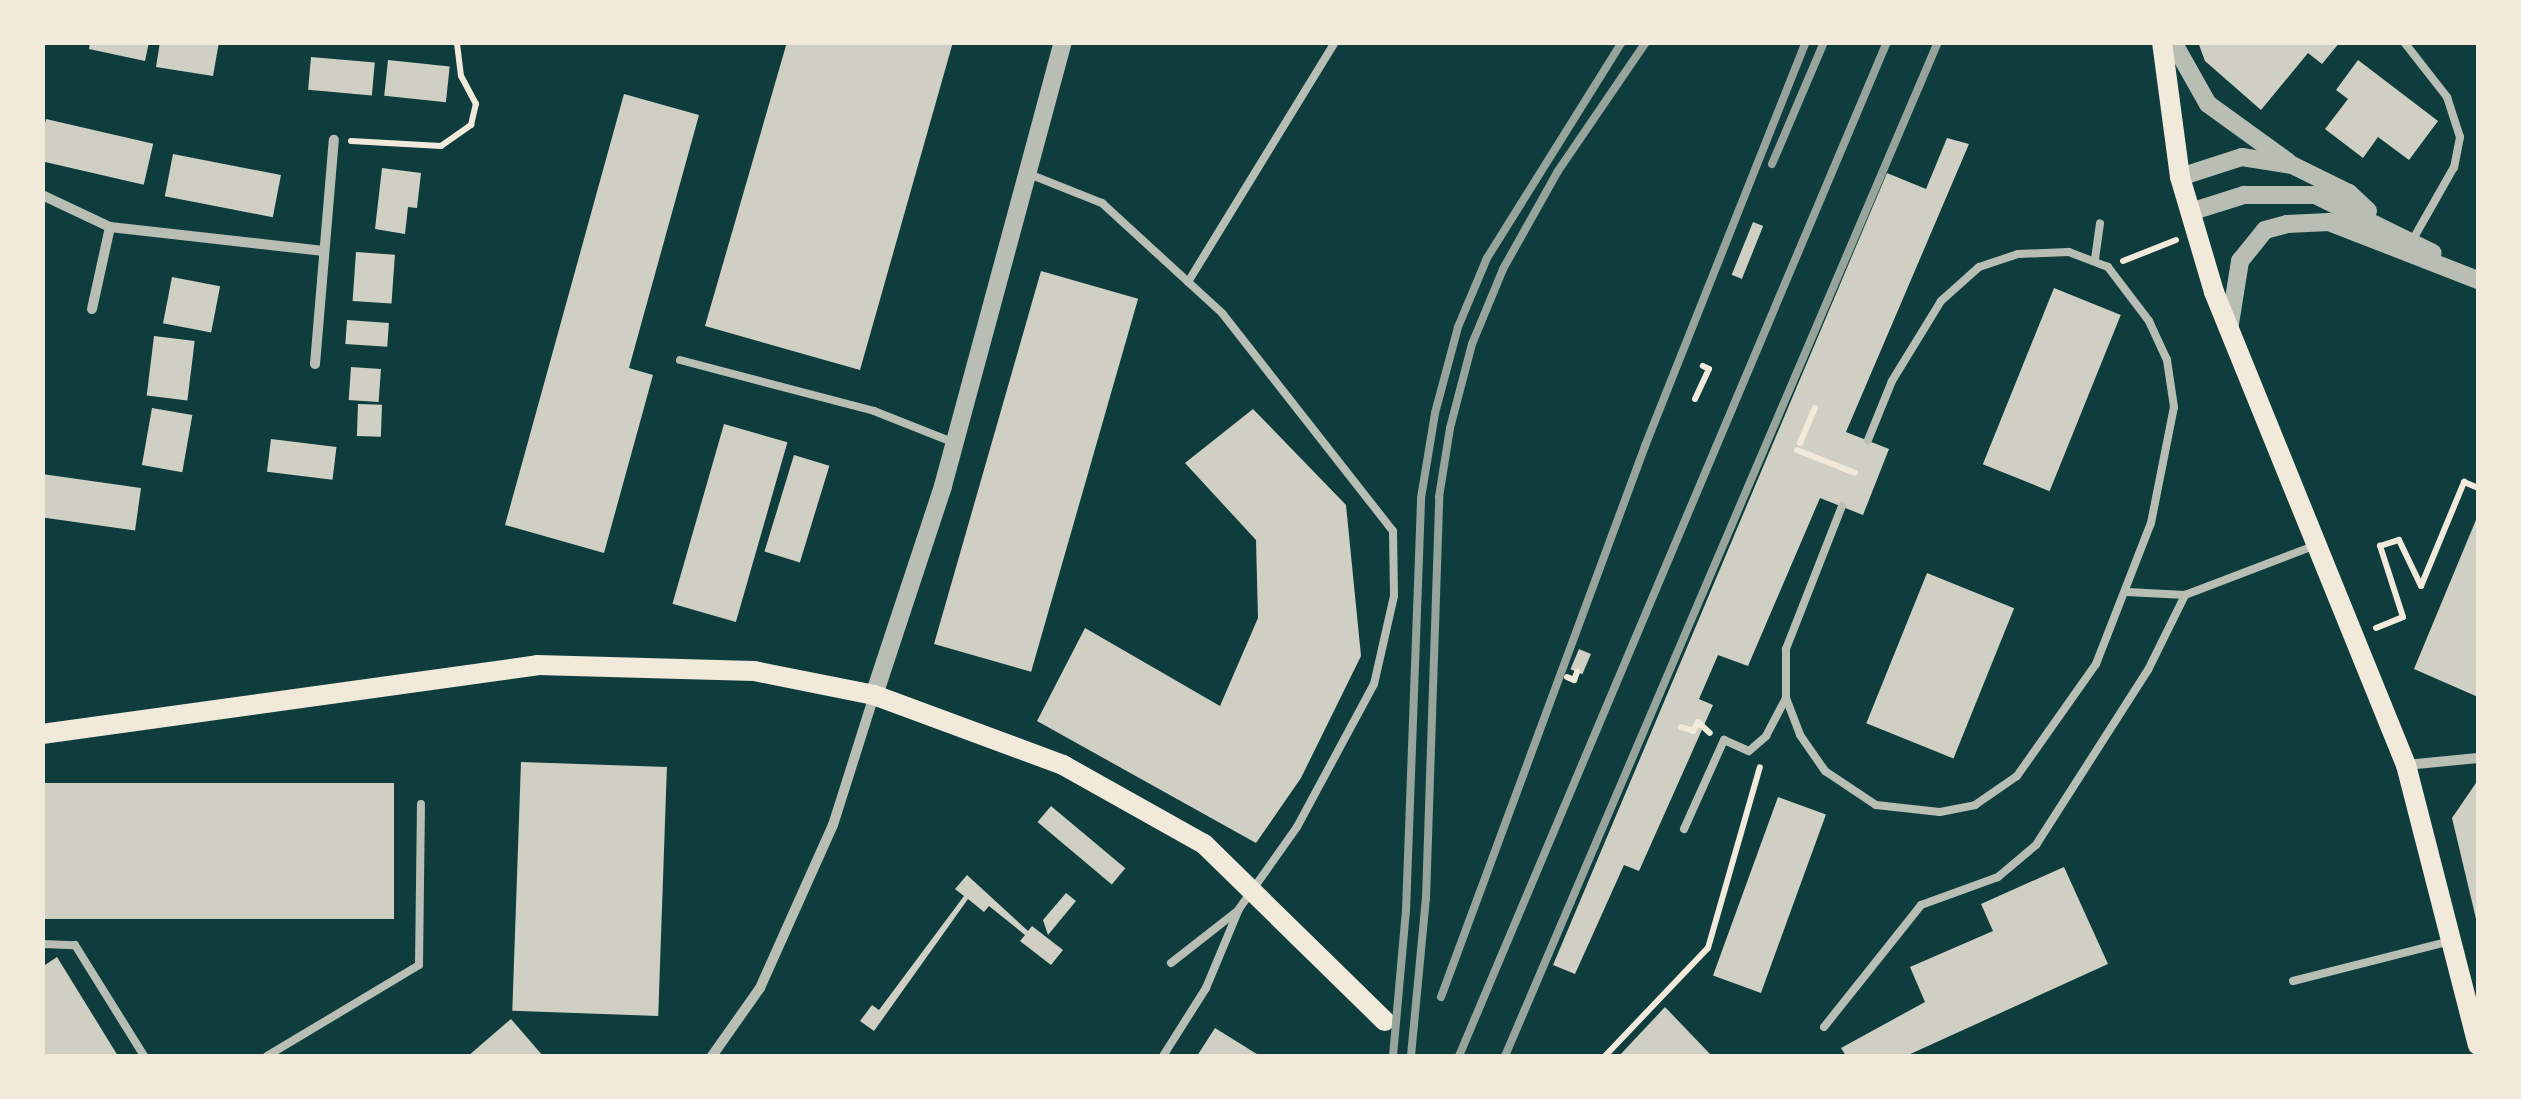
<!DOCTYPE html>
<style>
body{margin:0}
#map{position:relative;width:2521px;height:1099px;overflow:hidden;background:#0f3d3e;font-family:"Fira Sans Condensed",sans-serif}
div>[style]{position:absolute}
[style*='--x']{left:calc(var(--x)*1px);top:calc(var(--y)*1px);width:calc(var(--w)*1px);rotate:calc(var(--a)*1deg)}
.building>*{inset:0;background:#cfcfc3;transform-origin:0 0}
.path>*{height:6px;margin:-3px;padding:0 3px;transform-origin:3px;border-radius:3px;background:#f1e9da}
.service>*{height:8px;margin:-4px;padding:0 4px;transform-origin:4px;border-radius:4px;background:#b8beb3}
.minor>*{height:10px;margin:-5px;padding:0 5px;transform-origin:5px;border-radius:5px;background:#b8beb3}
.tertiary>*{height:18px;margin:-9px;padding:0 9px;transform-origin:9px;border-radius:9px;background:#b8beb3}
.secondary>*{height:20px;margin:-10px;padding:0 10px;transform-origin:10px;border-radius:10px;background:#f1e9da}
.rail>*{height:8px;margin:-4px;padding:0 4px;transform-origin:4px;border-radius:4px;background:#97a49c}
span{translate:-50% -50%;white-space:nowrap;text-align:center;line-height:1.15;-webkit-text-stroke:9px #f1e9da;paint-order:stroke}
.frame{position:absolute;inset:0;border:45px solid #f1e9da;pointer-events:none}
</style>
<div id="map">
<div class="building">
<i style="clip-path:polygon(90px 42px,149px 42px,145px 61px,89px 49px)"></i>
<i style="clip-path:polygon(160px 42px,219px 42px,213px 76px,156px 67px)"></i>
<i style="clip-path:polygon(787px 42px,953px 42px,860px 370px,705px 326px)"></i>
<i style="clip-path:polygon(2198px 42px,2340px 42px,2322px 64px,2308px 53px,2261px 110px,2205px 61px)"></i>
<i style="left:311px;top:57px;width:64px;height:33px;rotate:5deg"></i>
<i style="left:388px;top:60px;width:62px;height:36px;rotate:6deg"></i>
<i style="clip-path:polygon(2358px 60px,2438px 121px,2409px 160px,2378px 137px,2363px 158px,2325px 129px,2348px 99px,2336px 90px)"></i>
<i style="clip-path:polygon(624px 94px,699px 115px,629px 368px,653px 375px,604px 553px,505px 525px)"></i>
<i style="left:46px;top:119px;width:110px;height:42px;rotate:13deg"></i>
<i style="clip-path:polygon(1947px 138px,1969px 144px,1846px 432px,1889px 449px,1863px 515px,1820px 498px,1748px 666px,1718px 655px,1699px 699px,1713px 705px,1639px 871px,1624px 865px,1575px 974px,1553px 965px,1887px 173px,1926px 189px)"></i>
<i style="left:173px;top:154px;width:110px;height:43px;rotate:11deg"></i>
<i style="clip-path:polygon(382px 168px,421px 173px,417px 208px,408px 207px,405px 234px,375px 229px)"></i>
<i style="left:1753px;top:222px;width:11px;height:57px;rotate:22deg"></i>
<i style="left:356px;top:252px;width:39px;height:49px;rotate:4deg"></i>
<i style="left:1041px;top:271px;width:101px;height:388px;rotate:16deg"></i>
<i style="left:172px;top:277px;width:49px;height:47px;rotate:11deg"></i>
<i style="left:2054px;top:288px;width:72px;height:190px;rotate:22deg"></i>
<i style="left:347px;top:320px;width:42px;height:24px;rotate:4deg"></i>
<i style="left:154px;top:336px;width:41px;height:60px;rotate:7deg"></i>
<i style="left:351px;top:367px;width:30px;height:33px;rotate:4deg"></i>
<i style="left:358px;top:404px;width:24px;height:32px;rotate:2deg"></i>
<i style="left:152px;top:408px;width:41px;height:58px;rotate:10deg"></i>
<i style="clip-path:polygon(1253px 409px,1346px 505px,1361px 656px,1301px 778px,1256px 843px,1037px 721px,1085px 628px,1220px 706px,1258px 618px,1256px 540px,1185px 463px)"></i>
<i style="left:724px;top:424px;width:66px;height:187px;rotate:16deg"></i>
<i style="left:271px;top:439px;width:66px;height:33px;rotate:7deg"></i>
<i style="left:794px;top:455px;width:37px;height:101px;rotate:17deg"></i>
<i style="left:42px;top:474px;width:100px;height:43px;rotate:8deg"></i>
<i style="clip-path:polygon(2478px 515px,2478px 697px,2414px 669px)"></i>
<i style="left:1927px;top:573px;width:94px;height:162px;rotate:22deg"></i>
<i style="left:1579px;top:649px;width:13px;height:22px;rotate:23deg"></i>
<i style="left:521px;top:762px;width:146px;height:249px;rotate:2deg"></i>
<i style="clip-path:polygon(2478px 780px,2478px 923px,2477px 923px,2452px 818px)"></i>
<i style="left:394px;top:783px;width:136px;height:350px;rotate:90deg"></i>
<i style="left:1778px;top:797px;width:51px;height:190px;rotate:20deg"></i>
<i style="left:1051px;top:806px;width:97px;height:21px;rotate:40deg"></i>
<i style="clip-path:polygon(2064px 867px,2108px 964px,1906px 1056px,1846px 1056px,1841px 1048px,1925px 1002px,1910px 967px,1993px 931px,1981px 904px)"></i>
<i style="clip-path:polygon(967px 875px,1028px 931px,1032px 926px,1063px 950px,1051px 965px,1020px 941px,1025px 935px,989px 906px,984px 912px,968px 899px,874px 1031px,860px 1021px,872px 1005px,879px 1010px,964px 896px,955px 889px)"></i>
<i style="clip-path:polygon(1066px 893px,1076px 901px,1048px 935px,1043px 920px)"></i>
<i style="clip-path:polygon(57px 957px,118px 1056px,42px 1056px,42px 967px)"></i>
<i style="clip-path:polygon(1665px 1007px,1710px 1054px,1619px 1056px)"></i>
<i style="clip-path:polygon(511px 1019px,543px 1056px,468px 1056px)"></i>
<i style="clip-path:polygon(1215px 1028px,1260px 1056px,1197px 1056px)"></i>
</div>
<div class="path">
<i style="--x:351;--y:141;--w:90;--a:3.2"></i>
<i style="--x:441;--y:146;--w:37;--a:-35"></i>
<i style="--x:471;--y:125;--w:22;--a:-77"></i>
<i style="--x:476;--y:104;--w:32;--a:-118"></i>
<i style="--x:461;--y:76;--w:34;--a:-97"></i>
<i style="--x:2123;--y:261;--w:57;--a:-21.6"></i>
<i style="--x:1695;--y:399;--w:33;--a:-65"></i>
<i style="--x:1709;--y:369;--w:7;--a:-153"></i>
<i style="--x:1800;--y:443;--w:38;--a:-67"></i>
<i style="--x:1797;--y:450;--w:62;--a:21.6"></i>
<i style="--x:2376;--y:628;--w:29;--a:-22"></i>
<i style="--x:2403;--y:617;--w:75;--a:-107.9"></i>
<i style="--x:2380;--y:546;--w:20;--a:-18"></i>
<i style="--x:2399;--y:540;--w:51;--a:64.4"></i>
<i style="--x:2421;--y:586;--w:113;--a:-67.5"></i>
<i style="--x:2464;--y:482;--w:15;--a:23"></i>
<i style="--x:1567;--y:677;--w:8;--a:23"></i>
<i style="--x:1574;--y:680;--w:9;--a:-69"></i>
<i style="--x:1681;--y:727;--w:13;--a:18"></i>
<i style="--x:1693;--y:731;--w:10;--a:-61"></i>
<i style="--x:1698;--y:722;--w:16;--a:43"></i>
<i style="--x:1605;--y:1056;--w:149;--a:-46.4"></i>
<i style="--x:1708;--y:948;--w:188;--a:-74"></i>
</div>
<div class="service">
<i style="--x:2404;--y:42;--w:70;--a:52"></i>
<i style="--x:2447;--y:97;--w:42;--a:72"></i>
<i style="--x:2460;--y:137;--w:31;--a:101"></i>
<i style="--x:2454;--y:167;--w:85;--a:119.6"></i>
<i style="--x:1029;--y:174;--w:79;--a:21.7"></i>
<i style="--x:1102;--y:203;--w:163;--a:42.5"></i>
<i style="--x:1222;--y:313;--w:277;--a:51.9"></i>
<i style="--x:1393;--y:531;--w:65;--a:89.1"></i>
<i style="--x:1394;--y:596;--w:90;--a:102.8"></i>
<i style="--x:1374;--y:684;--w:162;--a:118.3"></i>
<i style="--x:1297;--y:827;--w:100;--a:125.3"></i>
<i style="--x:1239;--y:909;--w:86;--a:112.7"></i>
<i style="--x:1206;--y:988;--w:80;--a:122.3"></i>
<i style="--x:2095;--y:259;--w:36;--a:-82"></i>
<i style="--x:1188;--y:282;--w:281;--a:-58.5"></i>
<i style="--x:680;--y:360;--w:201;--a:14.7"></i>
<i style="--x:874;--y:411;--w:87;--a:21.6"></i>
<i style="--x:1842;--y:506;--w:154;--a:111.4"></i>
<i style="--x:1786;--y:649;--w:49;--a:90"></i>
<i style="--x:1786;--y:698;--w:40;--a:69"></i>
<i style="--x:1800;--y:735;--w:44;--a:55.2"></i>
<i style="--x:1825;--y:771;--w:61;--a:33.7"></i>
<i style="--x:1876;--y:805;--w:64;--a:6.2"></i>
<i style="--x:1940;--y:812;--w:36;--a:-11"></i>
<i style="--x:1975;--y:805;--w:51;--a:-34.6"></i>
<i style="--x:2017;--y:776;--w:137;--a:-54.8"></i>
<i style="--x:2096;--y:664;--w:151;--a:-68.7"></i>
<i style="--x:2151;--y:523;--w:118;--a:-78.8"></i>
<i style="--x:2174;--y:407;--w:48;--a:-98.5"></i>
<i style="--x:2167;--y:360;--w:43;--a:-114.8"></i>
<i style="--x:2149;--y:321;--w:68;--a:-127.2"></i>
<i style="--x:2108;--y:267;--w:42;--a:-159"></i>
<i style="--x:2069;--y:252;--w:51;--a:177.8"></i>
<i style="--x:2018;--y:254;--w:41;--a:161.6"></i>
<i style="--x:1979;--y:267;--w:51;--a:138.2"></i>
<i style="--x:1941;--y:301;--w:94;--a:121.5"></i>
<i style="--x:1892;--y:381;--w:64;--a:112.1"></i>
<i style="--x:2127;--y:592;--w:58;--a:3"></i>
<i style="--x:2185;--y:595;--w:137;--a:-20.9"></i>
<i style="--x:1684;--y:829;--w:98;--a:-65.8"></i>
<i style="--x:1724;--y:740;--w:27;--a:24"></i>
<i style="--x:1749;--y:751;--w:23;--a:-41"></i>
<i style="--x:1766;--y:736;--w:43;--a:-62.2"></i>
<i style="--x:42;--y:944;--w:33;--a:2"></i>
<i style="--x:75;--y:945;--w:131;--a:58.1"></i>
<i style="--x:1171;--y:963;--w:83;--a:-38.1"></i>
<i style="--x:2293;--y:981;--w:159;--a:-14.2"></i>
<i style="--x:1824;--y:1027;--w:156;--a:-51.5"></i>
<i style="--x:1921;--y:905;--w:82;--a:-20"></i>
<i style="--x:1998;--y:877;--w:50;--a:-40.1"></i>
<i style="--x:2036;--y:845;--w:208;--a:-57.4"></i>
<i style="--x:2148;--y:670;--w:84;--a:-63.7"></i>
<i style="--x:267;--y:1056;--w:177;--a:-30.9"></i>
<i style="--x:419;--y:965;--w:161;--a:-89.3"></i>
</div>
<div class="minor">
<i style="--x:42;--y:195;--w:75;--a:25.2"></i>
<i style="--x:110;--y:227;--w:215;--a:6.4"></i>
<i style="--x:92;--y:309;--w:84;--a:-77.6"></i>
<i style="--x:315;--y:364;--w:225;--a:-85.2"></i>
<i style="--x:2406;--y:765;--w:72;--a:-5.6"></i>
<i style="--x:712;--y:1056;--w:83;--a:-54.8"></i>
<i style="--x:760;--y:988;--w:179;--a:-65.9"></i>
<i style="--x:833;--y:825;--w:135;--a:-72.4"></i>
</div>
<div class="tertiary">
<i style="--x:2173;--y:42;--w:71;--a:60.6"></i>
<i style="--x:2208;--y:104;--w:99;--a:35.9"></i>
<i style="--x:2180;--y:177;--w:65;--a:-17.9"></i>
<i style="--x:2242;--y:157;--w:51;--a:9.1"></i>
<i style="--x:2292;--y:165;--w:64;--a:26.2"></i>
<i style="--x:2349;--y:193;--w:26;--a:43"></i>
<i style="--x:2190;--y:212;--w:57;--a:-17.5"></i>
<i style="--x:2244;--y:195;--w:71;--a:0"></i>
<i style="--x:2315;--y:195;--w:131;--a:26.2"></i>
<i style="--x:2229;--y:330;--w:70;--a:-80.9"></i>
<i style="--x:2240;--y:261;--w:40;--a:-51"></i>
<i style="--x:2265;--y:230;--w:23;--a:-15"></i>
<i style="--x:2287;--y:224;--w:42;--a:-2.7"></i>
<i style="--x:2329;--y:222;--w:160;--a:21.3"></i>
<i style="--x:874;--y:695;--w:220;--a:-71.7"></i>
<i style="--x:943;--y:486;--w:460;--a:-74.9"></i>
</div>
<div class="secondary">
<i style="--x:2162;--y:42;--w:136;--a:82.4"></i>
<i style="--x:2180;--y:177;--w:120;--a:73.5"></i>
<i style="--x:2214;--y:292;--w:510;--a:67.91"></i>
<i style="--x:2406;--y:765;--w:289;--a:75.6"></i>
<i style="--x:42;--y:734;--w:500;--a:-7.9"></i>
<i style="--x:537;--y:665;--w:217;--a:1.6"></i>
<i style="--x:754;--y:671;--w:122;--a:11.3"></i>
<i style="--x:874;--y:695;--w:202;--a:20.3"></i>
<i style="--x:1063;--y:765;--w:162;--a:29.3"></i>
<i style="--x:1204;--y:844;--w:253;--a:44.4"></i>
</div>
<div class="rail">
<i style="--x:1772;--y:164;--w:133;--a:-66.9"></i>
<i style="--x:1441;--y:997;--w:588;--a:-69.68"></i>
<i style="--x:1645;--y:446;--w:435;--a:-68.3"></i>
<i style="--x:1393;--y:1056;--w:146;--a:-84.9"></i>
<i style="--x:1406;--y:911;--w:413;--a:-87.9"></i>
<i style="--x:1421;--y:498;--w:86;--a:-80.6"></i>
<i style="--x:1435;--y:413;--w:89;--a:-75"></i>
<i style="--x:1458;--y:327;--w:75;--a:-67.2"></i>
<i style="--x:1487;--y:258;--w:255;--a:-58"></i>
<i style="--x:1411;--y:1056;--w:159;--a:-84.6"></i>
<i style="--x:1426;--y:898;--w:401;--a:-88.1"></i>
<i style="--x:1439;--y:497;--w:70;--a:-80.9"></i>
<i style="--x:1450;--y:428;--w:87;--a:-75.3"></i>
<i style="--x:1472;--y:344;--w:81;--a:-67.5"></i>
<i style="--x:1503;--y:269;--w:112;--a:-60.7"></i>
<i style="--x:1558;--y:171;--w:156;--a:-55.7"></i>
<i style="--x:1459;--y:1056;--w:1101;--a:-67.12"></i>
<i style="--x:1505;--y:1056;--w:1103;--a:-66.88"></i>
</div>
<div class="frame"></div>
</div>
